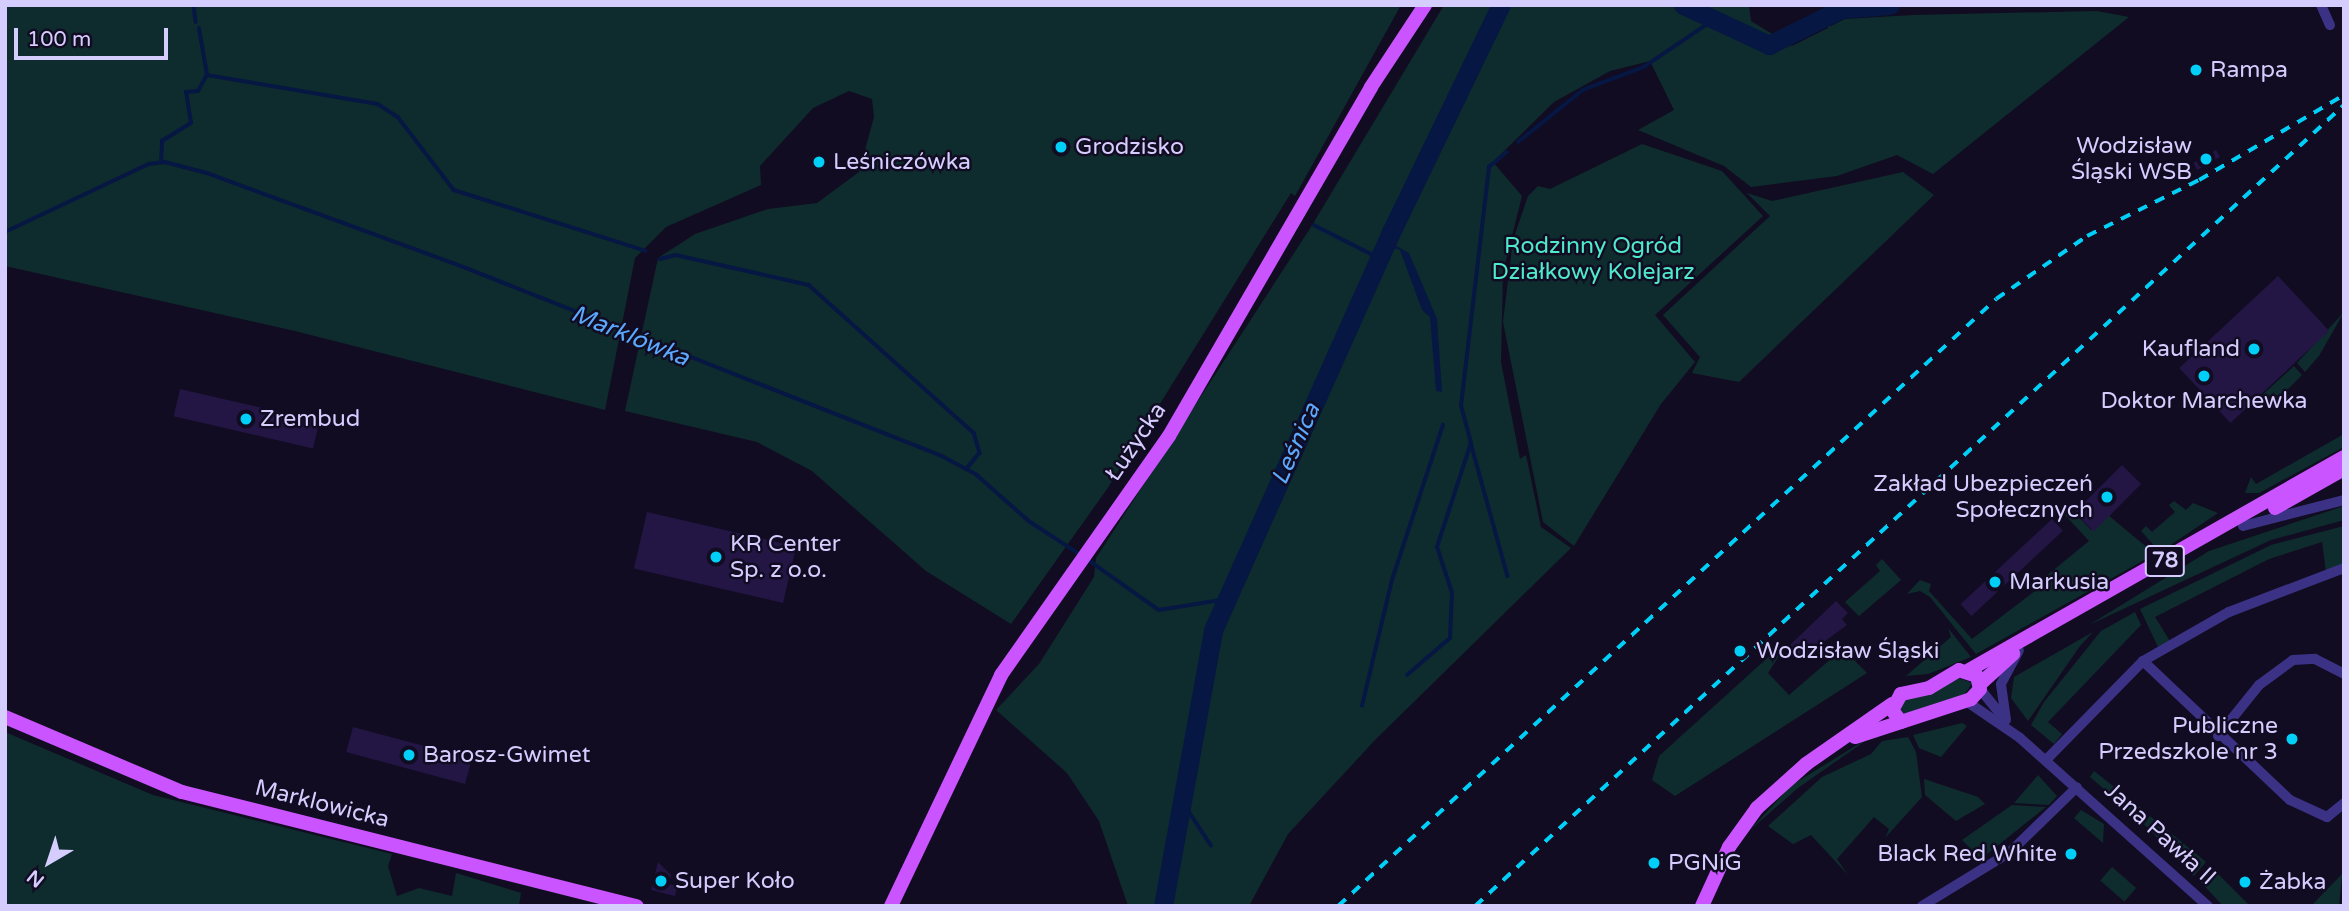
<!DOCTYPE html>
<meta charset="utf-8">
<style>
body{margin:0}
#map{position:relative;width:2349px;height:911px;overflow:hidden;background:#110c22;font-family:"Varela Round",sans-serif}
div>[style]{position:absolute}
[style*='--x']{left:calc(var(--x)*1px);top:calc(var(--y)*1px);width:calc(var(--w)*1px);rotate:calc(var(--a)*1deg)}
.green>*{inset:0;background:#0e2c2d;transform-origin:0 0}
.water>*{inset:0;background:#051742}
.stream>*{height:3.5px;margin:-1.75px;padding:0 1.75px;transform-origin:1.75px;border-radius:1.75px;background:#051742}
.river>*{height:19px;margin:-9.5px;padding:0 9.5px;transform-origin:9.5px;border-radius:9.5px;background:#051742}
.building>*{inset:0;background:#231645;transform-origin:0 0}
.minor>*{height:10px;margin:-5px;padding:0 5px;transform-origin:5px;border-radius:5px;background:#3b3285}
.major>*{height:14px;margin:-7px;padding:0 7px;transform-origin:7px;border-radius:7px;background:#ca54ff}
.rail>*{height:3.5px;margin-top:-1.75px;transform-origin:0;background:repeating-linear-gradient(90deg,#00cff8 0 10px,transparent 0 19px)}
.dots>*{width:19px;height:19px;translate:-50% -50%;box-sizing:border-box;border:4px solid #110c22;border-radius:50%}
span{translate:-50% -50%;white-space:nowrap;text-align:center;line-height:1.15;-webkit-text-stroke:5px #110c22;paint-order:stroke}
.shield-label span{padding:2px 5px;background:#110c22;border:2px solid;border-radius:5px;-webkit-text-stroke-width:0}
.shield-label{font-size:21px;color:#d6cdff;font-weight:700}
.poi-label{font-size:23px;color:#d6cdff}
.left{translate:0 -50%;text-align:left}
.right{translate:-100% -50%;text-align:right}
.park-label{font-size:23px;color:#4fe9cc}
.street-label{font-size:23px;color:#d6cdff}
.water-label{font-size:24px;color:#5ba8ff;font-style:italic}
.frame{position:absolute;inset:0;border:7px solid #d6cdff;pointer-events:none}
.north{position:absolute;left:14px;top:827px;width:70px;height:70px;-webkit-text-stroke:5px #110c22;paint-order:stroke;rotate:219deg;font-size:19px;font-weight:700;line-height:28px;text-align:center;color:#d6cdff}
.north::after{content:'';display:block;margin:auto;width:24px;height:32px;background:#d6cdff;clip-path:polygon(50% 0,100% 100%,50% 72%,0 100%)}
.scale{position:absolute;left:14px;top:28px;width:154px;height:32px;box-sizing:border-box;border:4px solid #d6cdff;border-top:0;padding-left:9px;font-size:21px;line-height:24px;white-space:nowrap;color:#d6cdff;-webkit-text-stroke:5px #110c22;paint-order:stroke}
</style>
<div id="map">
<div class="green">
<i style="clip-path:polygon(5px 5px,1401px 5px,1295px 196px,1291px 193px,1107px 489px,1011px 624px,926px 571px,812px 471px,757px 442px,625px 411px,658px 258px,695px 234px,768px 209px,817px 203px,859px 172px,874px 117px,872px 99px,849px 91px,813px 108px,760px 166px,761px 185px,666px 227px,635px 258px,605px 410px,295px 331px,5px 266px)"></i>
<i style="clip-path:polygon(1444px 5px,1749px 5px,1751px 21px,1792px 46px,1828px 28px,1824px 21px,1831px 26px,1845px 19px,1913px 15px,2097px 11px,2129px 17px,1933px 174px,1897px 155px,1837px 176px,1751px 187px,1724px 166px,1638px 130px,1674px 110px,1650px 61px,1610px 71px,1554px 102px,1493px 162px,1522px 196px,1503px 272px,1501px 362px,1520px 459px,1526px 455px,1541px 527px,1571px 548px,1375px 740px,1288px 834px,1249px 906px,1128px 906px,1099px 821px,1067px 773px,996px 710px,1039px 664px,1094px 577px,1096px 558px,1311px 227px)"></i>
<i style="clip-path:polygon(1642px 144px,1722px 171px,1763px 216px,1655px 315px,1695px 362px,1661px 404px,1574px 546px,1543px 522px,1503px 322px,1513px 240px,1528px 196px,1538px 186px,1550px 189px)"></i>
<i style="clip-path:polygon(1903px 172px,1934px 195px,1739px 382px,1692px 373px,1700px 357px,1663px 315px,1770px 216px,1747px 193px,1772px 201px)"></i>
<i style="clip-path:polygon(2344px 312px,2319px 356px,2305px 372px,2297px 363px)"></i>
<i style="clip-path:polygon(2294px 366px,2302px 375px,2271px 406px,2261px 396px)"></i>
<i style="clip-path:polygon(2344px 434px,2344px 447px,2259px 493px,2245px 493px,2251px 477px,2256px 484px)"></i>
<i style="clip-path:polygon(2174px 501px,2186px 510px,2193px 503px,2218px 513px,2160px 552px,2141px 531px,2146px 526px,2152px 532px,2175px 512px,2169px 505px)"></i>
<i style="clip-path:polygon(2344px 506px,2344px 520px,2271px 540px,2089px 625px,2209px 551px)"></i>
<i style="clip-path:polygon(2071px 509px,2091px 530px,2108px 515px,2155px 554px,1976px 654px,1930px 597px,1920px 591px,1907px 594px,1920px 580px,1931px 584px,1929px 591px,1972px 639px,2048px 581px,2045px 577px,2089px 541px,2065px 515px)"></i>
<i style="clip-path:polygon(2344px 526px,2344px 563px,2326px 572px,2322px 542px,2269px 559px,2155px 617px,2170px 641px,2158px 647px,2140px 609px,2271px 545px)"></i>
<i style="clip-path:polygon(1882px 559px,1901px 580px,1859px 616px,1845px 602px,1880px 571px,1876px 565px)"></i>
<i style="clip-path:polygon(2135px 612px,2141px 625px,2048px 722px,2062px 734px,2054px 744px,2031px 725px,2044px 702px,2101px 631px)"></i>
<i style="clip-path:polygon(1948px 628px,1971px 657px,1928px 674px,1906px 676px,1951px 637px)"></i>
<i style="clip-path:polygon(2093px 632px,2080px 646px,2028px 721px,2011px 698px,2014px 677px)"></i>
<i style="clip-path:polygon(1846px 646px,1855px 647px,1848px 654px,1867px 673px,1675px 796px,1652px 780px,1659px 756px,1775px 651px,1779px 656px,1768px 673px,1789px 695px)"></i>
<i style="clip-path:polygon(1959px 678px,1972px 683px,1965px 694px,1904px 714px,1900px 709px,1902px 701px)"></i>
<i style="clip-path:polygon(1962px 723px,1967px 726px,1941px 757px,1919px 748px,1913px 735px)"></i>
<i style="clip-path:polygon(5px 732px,153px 795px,392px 854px,388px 866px,397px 896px,419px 888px,452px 896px,456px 873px,521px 893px,519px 906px,5px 906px)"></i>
<i style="clip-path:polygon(1878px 732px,1798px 788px,1749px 831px,1792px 785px)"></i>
<i style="clip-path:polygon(1908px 737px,1916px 752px,1922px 797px,1885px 838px,1889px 829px,1874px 817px,1837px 859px,1848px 875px,1811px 835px,1793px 844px,1768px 826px,1822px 777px,1871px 754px,1882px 741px)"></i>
<i style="clip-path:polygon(2094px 771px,2146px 812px,2140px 820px,2090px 777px)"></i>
<i style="clip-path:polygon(2038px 775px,2057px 796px,2049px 805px,2014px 803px)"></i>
<i style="clip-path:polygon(1924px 779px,1978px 797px,1985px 804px,1956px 821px,1925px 795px)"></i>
<i style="clip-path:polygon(2012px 805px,2046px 807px,1981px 859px,1962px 840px)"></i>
<i style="clip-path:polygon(2081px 810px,2104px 824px,2103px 843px,2074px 818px)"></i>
<i style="clip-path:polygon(2150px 816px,2206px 862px,2194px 876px,2144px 824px)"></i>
<i style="clip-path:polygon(2209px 865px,2250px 906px,2223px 906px,2198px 879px)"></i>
<i style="left:2112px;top:867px;width:32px;height:18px;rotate:41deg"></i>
<i style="clip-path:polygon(2342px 874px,2339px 906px,2311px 906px)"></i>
</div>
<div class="water">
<i style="clip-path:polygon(1387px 241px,1409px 253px,1437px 319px,1442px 392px,1436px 391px,1430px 317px,1422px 310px,1400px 250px,1385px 245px)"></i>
</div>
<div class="stream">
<i style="--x:194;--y:5;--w:17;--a:83"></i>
<i style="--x:207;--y:75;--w:173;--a:9.6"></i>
<i style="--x:378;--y:104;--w:24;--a:33"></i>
<i style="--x:398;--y:117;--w:92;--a:52.5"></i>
<i style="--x:454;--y:190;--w:201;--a:17.6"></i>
<i style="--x:1518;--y:142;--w:83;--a:-38.7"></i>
<i style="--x:1583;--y:90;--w:65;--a:-20.7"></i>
<i style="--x:1644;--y:67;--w:82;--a:-34.1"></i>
<i style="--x:161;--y:163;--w:22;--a:-87"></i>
<i style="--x:162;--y:141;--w:34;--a:-32"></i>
<i style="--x:191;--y:123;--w:31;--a:-99"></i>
<i style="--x:186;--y:92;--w:12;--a:-5"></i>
<i style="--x:198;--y:91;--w:18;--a:-61"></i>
<i style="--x:207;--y:75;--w:47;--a:-99.9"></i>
<i style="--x:1314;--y:225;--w:73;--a:26.9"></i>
<i style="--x:5;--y:232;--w:159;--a:-25.3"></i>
<i style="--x:149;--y:164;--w:16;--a:-7"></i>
<i style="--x:165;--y:162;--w:43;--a:14.7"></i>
<i style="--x:207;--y:173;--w:276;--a:20.1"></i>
<i style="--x:466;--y:268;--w:512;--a:21.55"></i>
<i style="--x:942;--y:456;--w:40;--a:28"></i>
<i style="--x:977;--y:475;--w:69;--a:41.5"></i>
<i style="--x:1029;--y:521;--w:62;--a:33.2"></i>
<i style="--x:660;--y:259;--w:16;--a:-14"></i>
<i style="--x:676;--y:255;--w:136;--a:12.7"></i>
<i style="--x:809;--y:285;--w:222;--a:41.9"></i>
<i style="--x:974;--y:433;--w:21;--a:73"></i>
<i style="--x:980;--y:453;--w:21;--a:129"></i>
<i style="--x:1471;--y:443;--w:138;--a:74.5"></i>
<i style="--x:1087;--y:559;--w:88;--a:35.3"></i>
<i style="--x:1159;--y:610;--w:70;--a:-9.1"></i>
<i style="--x:1407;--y:675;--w:57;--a:-40.7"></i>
<i style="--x:1450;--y:638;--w:45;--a:-87.5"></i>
<i style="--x:1452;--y:593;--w:48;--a:-108.1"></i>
<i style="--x:1437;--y:547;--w:109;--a:-71.9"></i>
<i style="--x:1471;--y:443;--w:38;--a:-105"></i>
<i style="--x:1461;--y:406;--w:241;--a:-83.3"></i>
<i style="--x:1489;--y:167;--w:23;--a:-40"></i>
<i style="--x:1362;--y:706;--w:130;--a:-76.6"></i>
<i style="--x:1392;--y:580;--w:163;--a:-71.8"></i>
<i style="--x:1182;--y:801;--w:53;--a:56.6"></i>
</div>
<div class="river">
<i style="--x:1683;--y:5;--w:95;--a:24.9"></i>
<i style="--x:1769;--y:45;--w:80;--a:-26.6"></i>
<i style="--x:1841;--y:9;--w:49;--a:-4.7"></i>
<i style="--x:1163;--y:906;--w:280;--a:-79.7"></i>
<i style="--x:1213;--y:630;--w:438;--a:-65.9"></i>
<i style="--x:1392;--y:230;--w:250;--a:-64.2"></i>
</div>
<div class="building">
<i style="left:2216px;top:150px;width:8px;height:26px;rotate:60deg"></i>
<i style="left:2278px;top:276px;width:75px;height:135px;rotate:47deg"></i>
<i style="left:180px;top:389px;width:143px;height:28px;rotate:13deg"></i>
<i style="left:2122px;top:465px;width:27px;height:67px;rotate:45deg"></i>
<i style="left:647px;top:512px;width:153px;height:58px;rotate:13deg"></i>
<i style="left:2052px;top:519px;width:16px;height:125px;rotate:47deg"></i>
<i style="clip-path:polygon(1836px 601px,1848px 613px,1842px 619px,1847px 625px,1802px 658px,1790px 645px)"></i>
<i style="left:353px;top:727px;width:123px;height:26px;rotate:15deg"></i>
<i style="clip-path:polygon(658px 862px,671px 875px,669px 884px,677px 886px,675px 896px,651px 890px)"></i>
</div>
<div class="minor">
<i style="--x:2321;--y:5;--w:22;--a:66"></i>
<i style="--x:2243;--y:526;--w:104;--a:-14.4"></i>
<i style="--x:2143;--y:661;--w:202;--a:43.4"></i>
<i style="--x:2290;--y:800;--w:41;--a:24.7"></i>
<i style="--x:2327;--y:817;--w:22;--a:-39"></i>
<i style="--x:1980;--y:689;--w:36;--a:51"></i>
<i style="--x:1966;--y:701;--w:65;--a:34.4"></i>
<i style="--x:2020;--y:738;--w:252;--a:41.8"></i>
<i style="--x:2006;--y:720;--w:36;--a:-98"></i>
<i style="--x:2001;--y:684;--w:38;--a:-62"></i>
<i style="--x:2218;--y:736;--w:65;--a:-51.2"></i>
<i style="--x:2259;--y:685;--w:42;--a:-36.3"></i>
<i style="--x:2293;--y:660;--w:22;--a:-3"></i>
<i style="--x:2315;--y:659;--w:33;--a:27"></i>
<i style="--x:2046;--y:760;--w:139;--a:-45.6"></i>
<i style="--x:2143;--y:661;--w:99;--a:-29.7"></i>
<i style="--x:2229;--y:612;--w:123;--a:-20.9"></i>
<i style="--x:1922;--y:906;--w:103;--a:-31.5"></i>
<i style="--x:2010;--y:852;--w:93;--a:-44.1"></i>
</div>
<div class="major">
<i style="--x:2275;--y:508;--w:79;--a:-29.5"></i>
<i style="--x:1969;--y:670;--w:431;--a:-29.6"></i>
<i style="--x:1980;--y:684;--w:45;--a:-42.3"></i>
<i style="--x:5;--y:717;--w:192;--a:23"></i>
<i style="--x:182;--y:792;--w:469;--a:14.1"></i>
<i style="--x:1855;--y:737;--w:122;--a:-18.1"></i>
<i style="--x:1971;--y:699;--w:13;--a:-48"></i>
<i style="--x:1980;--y:689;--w:13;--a:-103"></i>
<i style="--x:1977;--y:676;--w:19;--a:-162"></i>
<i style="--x:1959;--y:670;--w:35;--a:149"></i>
<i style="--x:1929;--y:688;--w:29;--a:168"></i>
<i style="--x:1901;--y:694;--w:18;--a:119"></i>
<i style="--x:1892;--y:710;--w:15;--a:53"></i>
<i style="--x:891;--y:906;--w:256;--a:-64.5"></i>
<i style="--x:1001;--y:675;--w:292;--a:-54.9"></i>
<i style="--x:1169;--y:436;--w:403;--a:-59.9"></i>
<i style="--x:1371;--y:87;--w:98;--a:-56.6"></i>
<i style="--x:1702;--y:906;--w:65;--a:-65.4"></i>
<i style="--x:1729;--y:847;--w:48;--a:-54.3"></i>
<i style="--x:1757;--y:808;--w:66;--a:-41.9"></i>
<i style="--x:1806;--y:764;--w:105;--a:-34.9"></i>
</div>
<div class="rail">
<i style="--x:1338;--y:906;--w:895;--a:-42.69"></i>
<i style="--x:1996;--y:299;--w:111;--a:-34.7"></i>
<i style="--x:2087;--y:236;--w:125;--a:-26.6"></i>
<i style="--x:2199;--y:180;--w:168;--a:-30.4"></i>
<i style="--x:1475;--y:906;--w:1182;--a:-42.67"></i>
</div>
<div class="dots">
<i style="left:2196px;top:70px;background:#00cff8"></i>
<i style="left:1061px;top:147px;background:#00cff8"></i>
<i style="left:2206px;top:159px;background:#00cff8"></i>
<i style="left:819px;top:162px;background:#00cff8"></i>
<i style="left:2254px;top:349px;background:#00cff8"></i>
<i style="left:2204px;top:376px;background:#00cff8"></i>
<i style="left:246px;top:419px;background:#00cff8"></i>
<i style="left:2107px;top:497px;background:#00cff8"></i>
<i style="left:716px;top:557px;background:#00cff8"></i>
<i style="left:1995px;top:582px;background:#00cff8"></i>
<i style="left:1740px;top:651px;background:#00cff8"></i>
<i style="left:2292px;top:739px;background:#00cff8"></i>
<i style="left:409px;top:755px;background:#00cff8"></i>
<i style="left:2071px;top:854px;background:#00cff8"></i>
<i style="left:1654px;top:863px;background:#00cff8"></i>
<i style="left:661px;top:881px;background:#00cff8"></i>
<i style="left:2245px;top:882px;background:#00cff8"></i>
</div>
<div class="shield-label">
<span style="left:2165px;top:561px">78</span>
</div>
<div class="poi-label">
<span class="left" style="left:2210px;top:70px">Rampa</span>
<span class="right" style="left:2192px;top:159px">Wodzisław<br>Śląski WSB</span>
<span class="left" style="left:1075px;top:147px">Grodzisko</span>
<span class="left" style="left:833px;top:162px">Leśniczówka</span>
<span class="right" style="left:2240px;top:349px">Kaufland</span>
<span style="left:2204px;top:401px">Doktor Marchewka</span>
<span class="left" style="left:260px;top:419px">Zrembud</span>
<span class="right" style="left:2093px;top:497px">Zakład Ubezpieczeń<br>Społecznych</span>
<span class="left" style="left:730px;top:557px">KR Center<br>Sp. z o.o.</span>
<span class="left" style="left:2009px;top:582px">Markusia</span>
<span class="left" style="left:1756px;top:651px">Wodzisław Śląski</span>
<span class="right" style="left:2278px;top:739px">Publiczne<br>Przedszkole nr 3</span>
<span class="left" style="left:423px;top:755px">Barosz-Gwimet</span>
<span class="right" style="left:2057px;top:854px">Black Red White</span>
<span class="left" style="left:1668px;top:863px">PGNiG</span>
<span class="left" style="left:675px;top:881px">Super Koło</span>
<span class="left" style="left:2259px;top:882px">Żabka</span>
</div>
<div class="park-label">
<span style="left:1593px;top:259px">Rodzinny Ogród<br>Działkowy Kolejarz</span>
</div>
<div class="street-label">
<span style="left:1136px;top:442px;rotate:-56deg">Łużycka</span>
<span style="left:322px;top:804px;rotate:14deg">Marklowicka</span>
<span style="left:2160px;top:834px;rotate:42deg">Jana Pawła II</span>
</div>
<div class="water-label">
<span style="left:630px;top:336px;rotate:22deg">Marklówka</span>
<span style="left:1296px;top:444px;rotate:-66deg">Leśnica</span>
</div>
<div class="frame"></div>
<div class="north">N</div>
<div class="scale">100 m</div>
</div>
